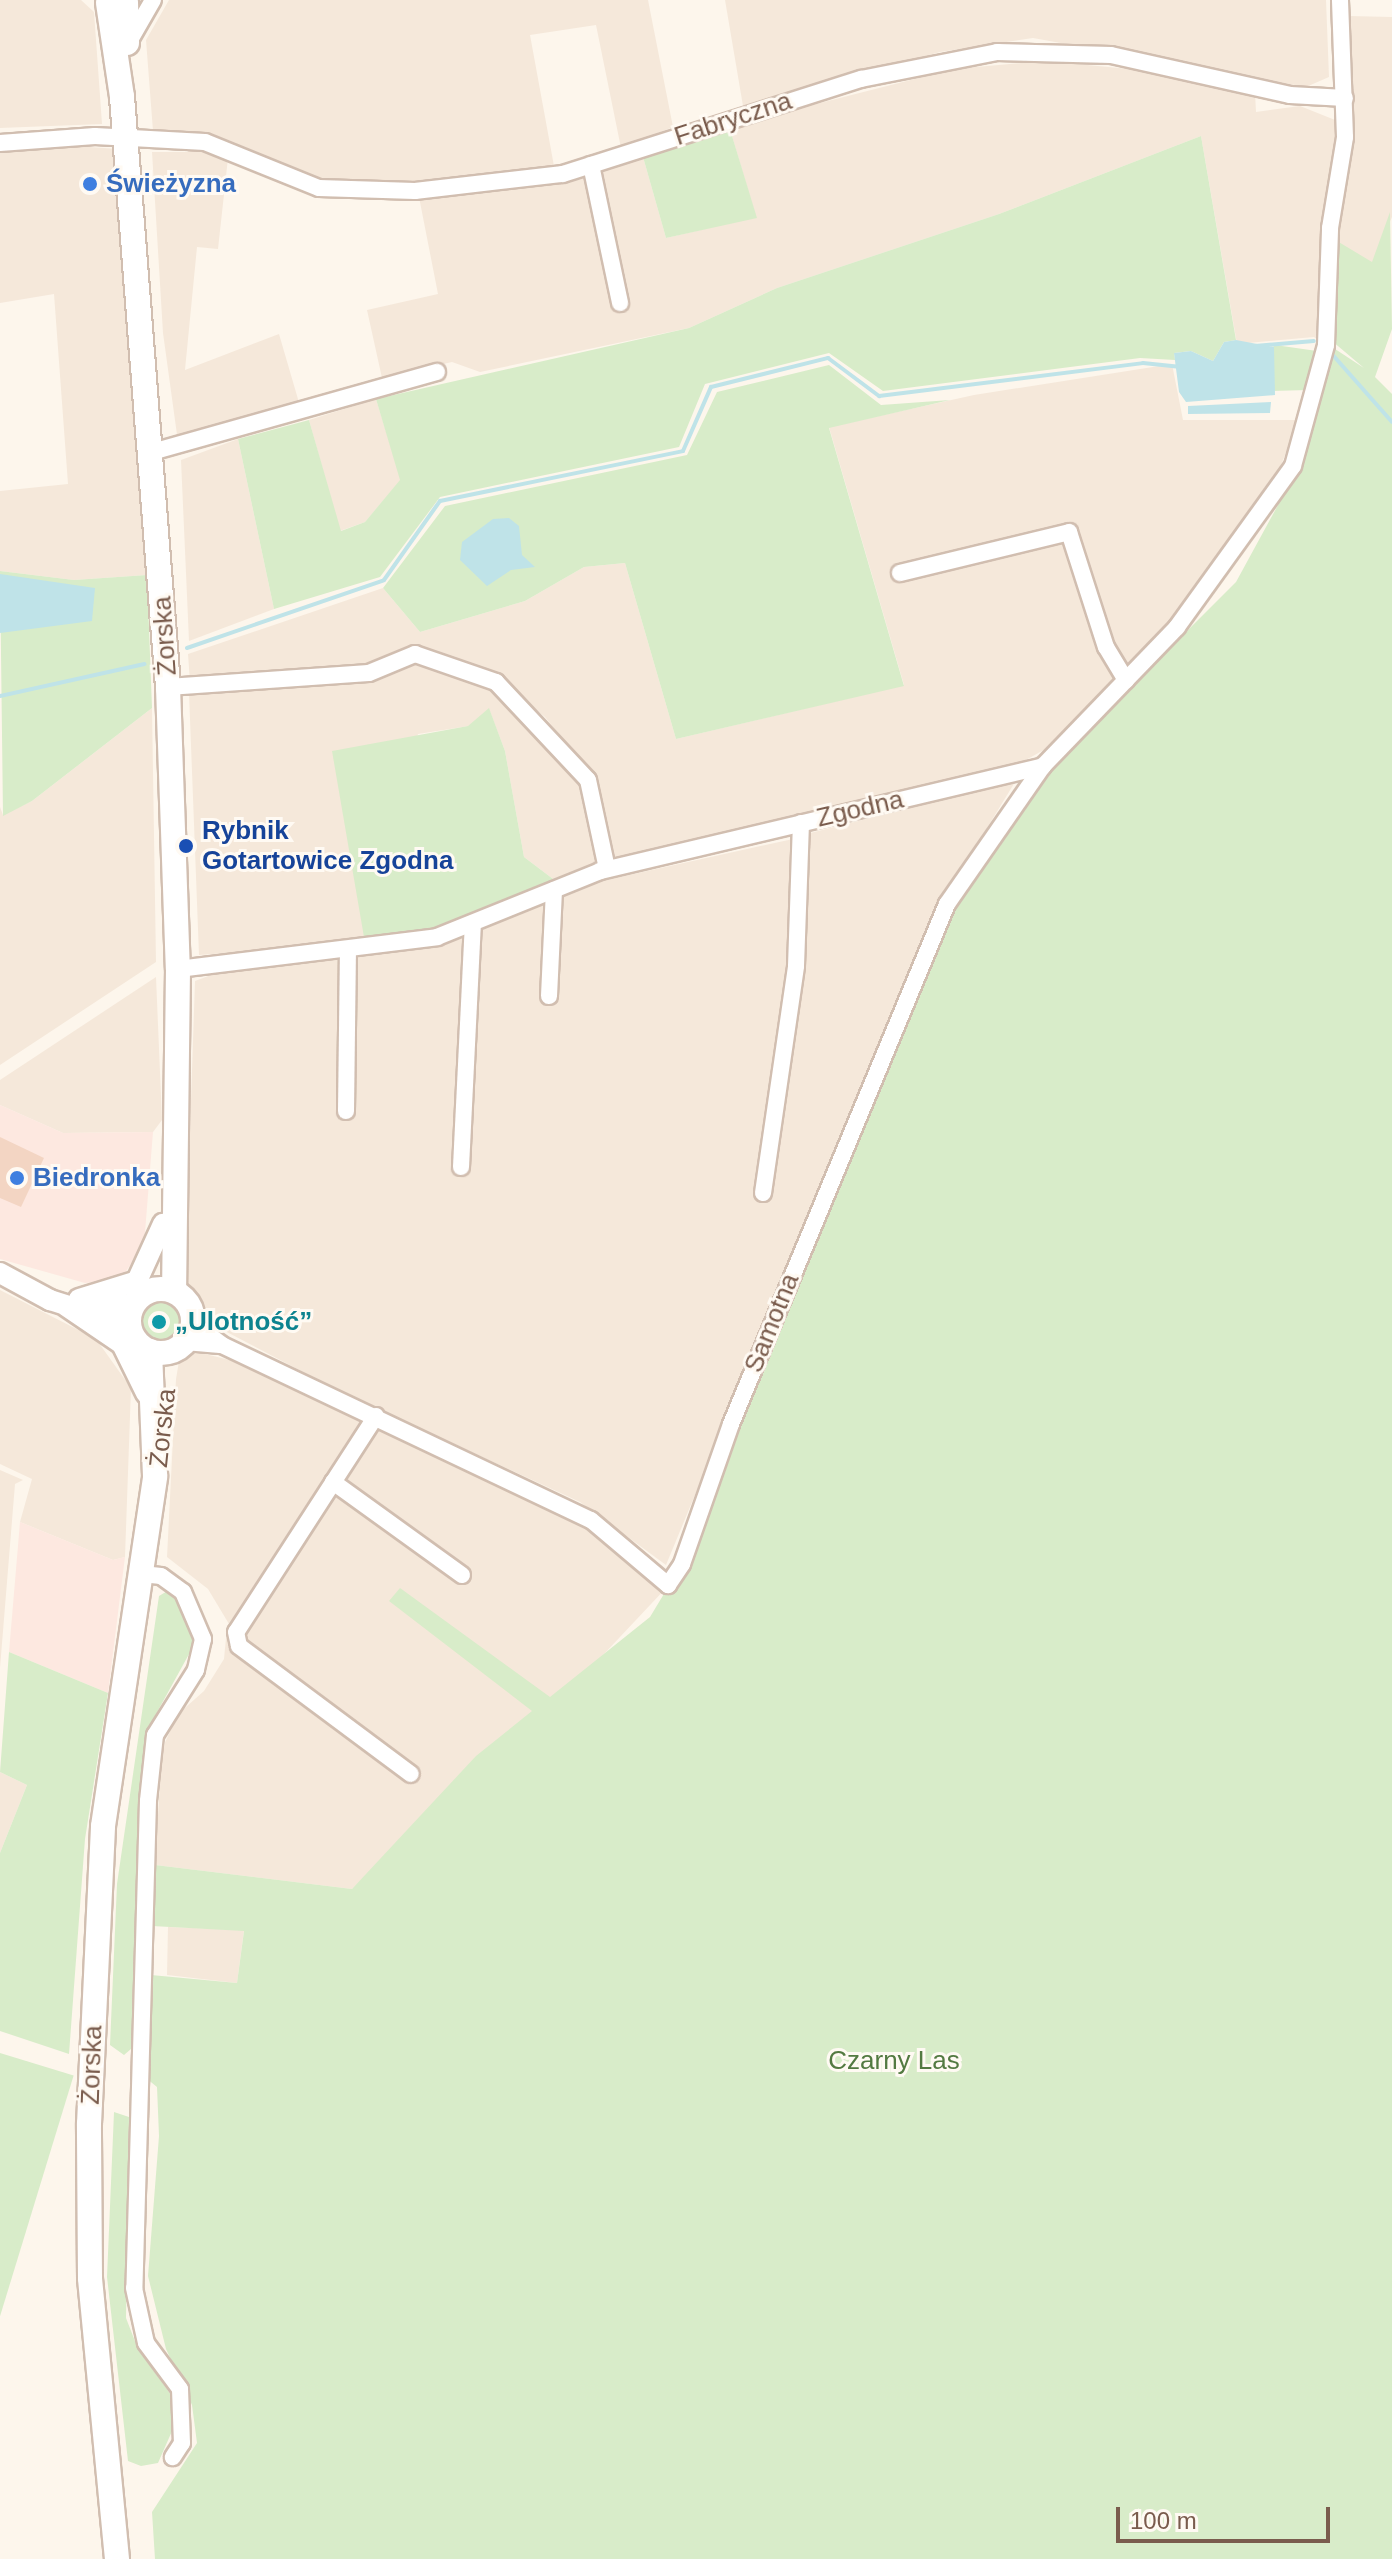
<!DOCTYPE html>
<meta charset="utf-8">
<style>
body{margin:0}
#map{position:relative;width:1392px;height:2559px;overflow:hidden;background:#fdf6ec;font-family:Arial,sans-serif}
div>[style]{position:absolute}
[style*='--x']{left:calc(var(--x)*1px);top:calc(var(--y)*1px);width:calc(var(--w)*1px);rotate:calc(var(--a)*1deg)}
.residential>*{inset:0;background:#f5e8da}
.commercial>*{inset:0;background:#fde8e0}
.green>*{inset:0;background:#d8ecc9;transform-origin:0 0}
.round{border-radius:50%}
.water>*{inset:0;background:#bfe3e8}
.stream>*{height:4px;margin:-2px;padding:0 2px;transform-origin:2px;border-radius:2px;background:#bfe3e8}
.building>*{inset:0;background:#f3d5c3}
.roads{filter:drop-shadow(2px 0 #d1beb0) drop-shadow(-2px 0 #d1beb0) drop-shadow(0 2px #d1beb0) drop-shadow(0 -2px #d1beb0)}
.minor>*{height:16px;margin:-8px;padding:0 8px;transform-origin:8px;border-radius:8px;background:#fff}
.tertiary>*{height:20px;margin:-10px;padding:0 10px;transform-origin:10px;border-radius:10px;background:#fff}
.secondary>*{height:24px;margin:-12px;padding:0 12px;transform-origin:12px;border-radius:12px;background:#fff}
.secondary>.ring{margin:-12px;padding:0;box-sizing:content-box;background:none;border:24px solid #fff;border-radius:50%}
.dots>*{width:22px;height:22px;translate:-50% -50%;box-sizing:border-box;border:4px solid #fffaf3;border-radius:50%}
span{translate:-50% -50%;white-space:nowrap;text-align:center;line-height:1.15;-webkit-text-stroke:6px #fffaf3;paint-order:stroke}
.street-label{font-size:26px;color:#7a5c4d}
.shop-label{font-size:26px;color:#366cbe;font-weight:700}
.left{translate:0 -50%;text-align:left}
.transit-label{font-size:26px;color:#164399;font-weight:700}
.culture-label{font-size:26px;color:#0d838f;font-weight:700}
.park-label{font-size:26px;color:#537a41}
.scale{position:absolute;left:1116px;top:2507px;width:214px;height:36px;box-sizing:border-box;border:4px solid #7a5c4d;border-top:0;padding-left:10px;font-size:24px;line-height:28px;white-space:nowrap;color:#7a5c4d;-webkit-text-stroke:6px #fffaf3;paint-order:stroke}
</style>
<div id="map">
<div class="residential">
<i style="clip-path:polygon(0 0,81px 0,94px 12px,102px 124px,0 128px)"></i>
<i style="clip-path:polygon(169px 0,648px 0,673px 127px,621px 148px,596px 25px,530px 35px,554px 166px,447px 182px,306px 181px,153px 131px,146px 40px)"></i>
<i style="clip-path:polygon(725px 0,1326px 0,1329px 77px,1306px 87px,1033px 38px,940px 52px,743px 106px)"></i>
<i style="clip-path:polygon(1349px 16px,1392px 17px,1392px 217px,1372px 265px,1334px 243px,1352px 88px)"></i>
<i style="clip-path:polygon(1045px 61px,1140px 70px,1255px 92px,1256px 112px,1300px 106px,1340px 122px,1321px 342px,1314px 337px,1237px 344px,1201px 136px,999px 214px,777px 288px,689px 328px,480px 372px,452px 362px,382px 378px,367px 310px,438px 294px,419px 197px,579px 180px,643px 157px,666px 238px,756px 217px,729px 126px,954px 69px)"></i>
<i style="clip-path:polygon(18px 142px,118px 149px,147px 575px,74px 580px,0 571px,0 491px,68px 484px,54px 294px,0 303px,0 144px)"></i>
<i style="clip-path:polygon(189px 147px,228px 158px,218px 249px,197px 247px,185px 370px,279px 334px,300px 406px,178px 442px,163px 333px,152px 152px,188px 152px)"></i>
<i style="clip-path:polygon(1172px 364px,1183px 420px,1299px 420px,1279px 470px,1218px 564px,1160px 635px,1049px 747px,1008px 770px,612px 863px,594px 778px,545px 717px,494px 675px,416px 650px,368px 668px,190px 682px,188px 654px,383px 588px,420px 632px,525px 601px,584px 567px,625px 563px,676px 739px,904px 685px,829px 427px,974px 395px)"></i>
<i style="clip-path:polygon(376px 399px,401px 480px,365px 522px,340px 531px,309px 420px)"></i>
<i style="clip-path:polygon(238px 439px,274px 609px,189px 641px,181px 460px)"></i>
<i style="clip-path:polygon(411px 661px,498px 692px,586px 789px,602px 864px,557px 882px,524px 857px,505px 751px,489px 709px,469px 726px,418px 734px,365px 943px,199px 955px,189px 693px)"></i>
<i style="clip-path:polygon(152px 708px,156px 962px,0 1065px,0 807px,3px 815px,32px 801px)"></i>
<i style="clip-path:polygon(1015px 782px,937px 910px,666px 1565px,580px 1502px,339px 1391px,223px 1330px,198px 1304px,185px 1280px,195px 981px,219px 972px,413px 947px,484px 927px,570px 888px,793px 839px,790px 951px,760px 1197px,771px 1199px,806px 834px)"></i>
<i style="clip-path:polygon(156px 977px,162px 1120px,153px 1132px,63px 1133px,0 1105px,0 1080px)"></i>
<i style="clip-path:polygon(0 1290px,96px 1339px,131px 1388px,125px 1557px,113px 1560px,20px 1522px,32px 1479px,0 1464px)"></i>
<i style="clip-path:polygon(193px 1351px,250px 1365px,368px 1419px,229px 1624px,208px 1589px,167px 1557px,176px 1379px,179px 1361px)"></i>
<i style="clip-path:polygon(381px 1423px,586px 1525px,667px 1587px,604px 1654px,352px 1889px,155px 1865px,162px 1749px,178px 1714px,204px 1691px,224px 1659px,226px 1638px)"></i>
<i style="clip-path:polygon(0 1470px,23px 1480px,15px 1484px,0 1668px)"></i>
<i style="clip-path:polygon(0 1772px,27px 1785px,0 1853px)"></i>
<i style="clip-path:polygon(168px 1927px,244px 1930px,237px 1983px,167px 1975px)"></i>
</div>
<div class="commercial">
<i style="clip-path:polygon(0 1105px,63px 1133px,153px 1132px,144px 1245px,120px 1280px,85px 1283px,0 1259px)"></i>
<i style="clip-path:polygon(20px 1522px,113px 1560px,125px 1557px,108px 1693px,9px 1652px)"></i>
</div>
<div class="green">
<i style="clip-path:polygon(729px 126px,757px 218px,666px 238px,643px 157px)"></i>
<i style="clip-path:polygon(1201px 136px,1236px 340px,1224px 342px,1213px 361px,1191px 351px,1174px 353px,1175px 360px,1140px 358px,883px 391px,829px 353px,705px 384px,679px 447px,440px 497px,380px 577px,274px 609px,238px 439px,309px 420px,341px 531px,365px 522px,400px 480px,376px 399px,689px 328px,777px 288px,999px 214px)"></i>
<i style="clip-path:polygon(1390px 212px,1392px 329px,1375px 377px,1392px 394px,1392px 2559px,155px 2559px,152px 2512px,197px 2443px,192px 2405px,166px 2349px,148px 2276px,159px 2136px,157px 2087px,146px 2078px,151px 1975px,237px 1983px,244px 1931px,152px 1926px,155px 1865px,352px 1889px,476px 1756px,532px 1711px,389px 1601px,400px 1588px,550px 1697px,650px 1617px,682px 1564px,955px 898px,1052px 766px,1236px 582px,1301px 463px,1332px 347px,1364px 368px,1332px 341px,1337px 241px,1372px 262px)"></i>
<i style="clip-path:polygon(1275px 345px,1317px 351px,1308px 390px,1271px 391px,1269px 351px)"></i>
<i style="clip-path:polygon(829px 365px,881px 405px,950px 400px,829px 428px,904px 686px,676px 739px,625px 563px,584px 567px,525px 601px,420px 632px,383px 588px,445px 506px,687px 455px,717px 392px)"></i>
<i style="clip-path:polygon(0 571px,74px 580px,147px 575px,152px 708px,32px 801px,3px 816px)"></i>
<i style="clip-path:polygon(489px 708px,505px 751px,524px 857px,557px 882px,449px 925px,365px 943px,332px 751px,468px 726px)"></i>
<i class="round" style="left:139px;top:1299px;width:44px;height:44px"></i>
<i style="clip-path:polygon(169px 1590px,194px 1630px,194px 1645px,150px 1725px,141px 1792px,134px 2015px,131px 2049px,124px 2055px,110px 2045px,117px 1884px,159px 1596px)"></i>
<i style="clip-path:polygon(9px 1652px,108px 1693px,85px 1839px,69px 2054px,0 2031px,0 1853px,27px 1785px,0 1772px)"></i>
<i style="left:0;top:2053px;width:77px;height:506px;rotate:17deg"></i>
<i style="clip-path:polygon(114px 2112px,129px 2117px,126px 2318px,138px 2349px,174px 2399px,176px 2422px,158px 2463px,141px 2466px,128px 2461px,107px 2277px)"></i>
</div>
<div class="water">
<i style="clip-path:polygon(1236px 340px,1274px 347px,1275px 395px,1186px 402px,1179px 392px,1174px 353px,1191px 351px,1213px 361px,1224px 342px)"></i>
<i style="clip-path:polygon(1271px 402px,1270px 413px,1188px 414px,1188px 406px)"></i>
<i style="clip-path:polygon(509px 518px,519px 526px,522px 555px,535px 567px,511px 570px,487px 586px,460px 560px,462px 542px,493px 519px)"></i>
<i style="clip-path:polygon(0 574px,95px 588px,92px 621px,0 633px)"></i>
</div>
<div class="stream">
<i style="--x:1255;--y:346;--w:59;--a:-4.8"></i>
<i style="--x:1331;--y:353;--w:92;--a:48.5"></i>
<i style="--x:187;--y:648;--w:208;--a:-19"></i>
<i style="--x:384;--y:580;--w:97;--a:-54.7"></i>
<i style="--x:440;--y:501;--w:248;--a:-11.6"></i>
<i style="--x:683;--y:451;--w:70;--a:-66.4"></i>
<i style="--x:711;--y:387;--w:121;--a:-13.9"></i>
<i style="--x:828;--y:358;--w:64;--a:36.7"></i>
<i style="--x:879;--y:396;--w:266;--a:-7.1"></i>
<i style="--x:1143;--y:363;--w:36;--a:6"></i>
<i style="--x:0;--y:696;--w:148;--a:-12.5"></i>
</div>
<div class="building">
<i style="clip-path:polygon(0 1137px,44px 1158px,21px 1207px,0 1198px)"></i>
</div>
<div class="roads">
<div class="minor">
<i style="--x:130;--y:40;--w:46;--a:-60.1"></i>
<i style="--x:0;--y:143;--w:95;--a:-4.2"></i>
<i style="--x:95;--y:136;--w:110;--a:3.1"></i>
<i style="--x:205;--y:142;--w:123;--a:22"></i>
<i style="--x:319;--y:188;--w:96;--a:1.8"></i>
<i style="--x:415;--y:191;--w:149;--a:-6.6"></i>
<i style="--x:563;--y:174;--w:313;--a:-17.7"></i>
<i style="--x:861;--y:79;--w:139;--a:-11.2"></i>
<i style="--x:997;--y:52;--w:114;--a:1.5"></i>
<i style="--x:1111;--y:55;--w:183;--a:12.6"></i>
<i style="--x:1290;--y:95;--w:55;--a:3.1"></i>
<i style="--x:591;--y:165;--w:141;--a:78.1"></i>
<i style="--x:152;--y:452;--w:296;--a:-15.7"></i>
<i style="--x:900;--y:573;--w:174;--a:-13.6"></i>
<i style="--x:1069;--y:532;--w:121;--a:72.2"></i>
<i style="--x:1106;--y:647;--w:39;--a:59"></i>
<i style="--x:168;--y:687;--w:201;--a:-4"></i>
<i style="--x:369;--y:673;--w:50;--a:-22.4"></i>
<i style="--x:415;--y:654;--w:86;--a:19.1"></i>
<i style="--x:496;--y:682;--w:134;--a:46.8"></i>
<i style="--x:588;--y:780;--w:91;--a:77.9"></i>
<i style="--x:178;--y:969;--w:261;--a:-7"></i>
<i style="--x:437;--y:937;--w:176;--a:-22"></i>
<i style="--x:600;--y:871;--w:455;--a:-13.3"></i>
<i style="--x:549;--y:996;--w:106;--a:-87.3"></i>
<i style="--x:346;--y:1111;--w:161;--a:-89.3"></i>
<i style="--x:461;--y:1167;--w:244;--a:-87.2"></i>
<i style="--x:763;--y:1193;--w:229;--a:-81.7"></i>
<i style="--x:796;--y:966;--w:143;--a:-88"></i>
<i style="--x:193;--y:1323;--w:36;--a:37"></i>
<i style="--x:222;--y:1345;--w:408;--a:25.4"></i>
<i style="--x:591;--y:1520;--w:101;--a:40.2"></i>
<i style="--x:668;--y:1585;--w:25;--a:-56"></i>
<i style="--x:682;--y:1564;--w:148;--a:-70.7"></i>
<i style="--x:731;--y:1424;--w:563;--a:-67.44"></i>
<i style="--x:947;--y:904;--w:168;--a:-55.2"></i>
<i style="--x:1043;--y:766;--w:193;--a:-46"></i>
<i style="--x:1177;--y:627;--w:198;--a:-54.2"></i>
<i style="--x:1293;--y:466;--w:125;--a:-74.7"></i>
<i style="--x:1326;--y:345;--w:117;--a:-88"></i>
<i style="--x:1330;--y:228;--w:92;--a:-80.6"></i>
<i style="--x:1345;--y:137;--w:137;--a:-92.1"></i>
<i style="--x:185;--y:1342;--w:35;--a:5"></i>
<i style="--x:376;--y:1416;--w:257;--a:122.9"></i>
<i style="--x:236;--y:1632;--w:14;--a:78"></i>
<i style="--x:239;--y:1646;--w:214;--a:36.7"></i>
<i style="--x:333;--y:1482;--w:159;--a:35.8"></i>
<i style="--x:142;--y:1574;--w:19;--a:6"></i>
<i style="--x:161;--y:1576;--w:27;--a:36"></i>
<i style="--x:183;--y:1592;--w:51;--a:66.9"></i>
<i style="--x:203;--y:1639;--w:32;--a:103"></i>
<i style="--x:196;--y:1670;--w:77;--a:122.2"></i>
<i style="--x:155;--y:1735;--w:66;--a:96.1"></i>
<i style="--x:148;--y:1801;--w:487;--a:91.6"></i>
<i style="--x:134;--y:2288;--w:56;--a:77.7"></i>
<i style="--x:146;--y:2343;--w:57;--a:53.5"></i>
<i style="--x:180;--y:2389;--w:54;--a:87.9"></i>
<i style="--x:182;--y:2443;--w:17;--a:123"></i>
</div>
<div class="tertiary">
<i style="--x:0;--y:1273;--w:57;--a:28.4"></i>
<i style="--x:50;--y:1300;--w:83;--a:17.6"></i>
<i style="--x:79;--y:1299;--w:61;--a:-17.2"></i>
<i style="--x:137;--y:1281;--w:63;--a:-65.5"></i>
<i style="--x:97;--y:1302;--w:36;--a:5"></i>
<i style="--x:66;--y:1306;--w:68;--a:34.2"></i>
<i style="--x:122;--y:1344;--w:55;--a:63.9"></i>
</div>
<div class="secondary">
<i style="--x:126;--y:2;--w:41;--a:88.6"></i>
<i style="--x:108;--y:3;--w:95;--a:81.5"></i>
<i style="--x:122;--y:97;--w:592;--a:85.54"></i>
<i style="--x:168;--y:687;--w:282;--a:88"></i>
<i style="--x:178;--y:969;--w:322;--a:90.7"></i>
<i class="ring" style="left:129px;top:1289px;width:40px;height:40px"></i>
<i style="--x:117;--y:2559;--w:282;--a:-95.5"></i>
<i style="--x:90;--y:2278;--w:154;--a:-90.4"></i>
<i style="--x:89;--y:2124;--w:298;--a:-87.3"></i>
<i style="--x:103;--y:1826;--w:354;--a:-81.5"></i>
<i style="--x:155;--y:1476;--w:125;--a:-92.3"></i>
</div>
</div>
<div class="dots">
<i style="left:90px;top:184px;background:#3f7fe0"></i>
<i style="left:186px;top:846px;background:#1a4fb4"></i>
<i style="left:17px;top:1178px;background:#3f7fe0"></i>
<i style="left:159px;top:1322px;background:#0f9aa8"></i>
</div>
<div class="street-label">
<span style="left:733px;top:119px;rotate:-18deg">Fabryczna</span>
<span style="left:165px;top:636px;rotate:-94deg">Żorska</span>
<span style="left:860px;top:809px;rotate:-13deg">Zgodna</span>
<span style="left:772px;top:1323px;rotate:-68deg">Samotna</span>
<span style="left:163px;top:1428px;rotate:-84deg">Żorska</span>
<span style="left:92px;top:2065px;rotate:-88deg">Żorska</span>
</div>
<div class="shop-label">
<span class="left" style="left:106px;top:184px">Świeżyzna</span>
<span class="left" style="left:33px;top:1178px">Biedronka</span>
</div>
<div class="transit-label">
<span class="left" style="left:202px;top:846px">Rybnik<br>Gotartowice Zgodna</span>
</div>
<div class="culture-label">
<span class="left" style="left:175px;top:1322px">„Ulotność”</span>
</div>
<div class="park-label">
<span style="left:894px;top:2061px">Czarny Las</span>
</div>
<div class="scale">100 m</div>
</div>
